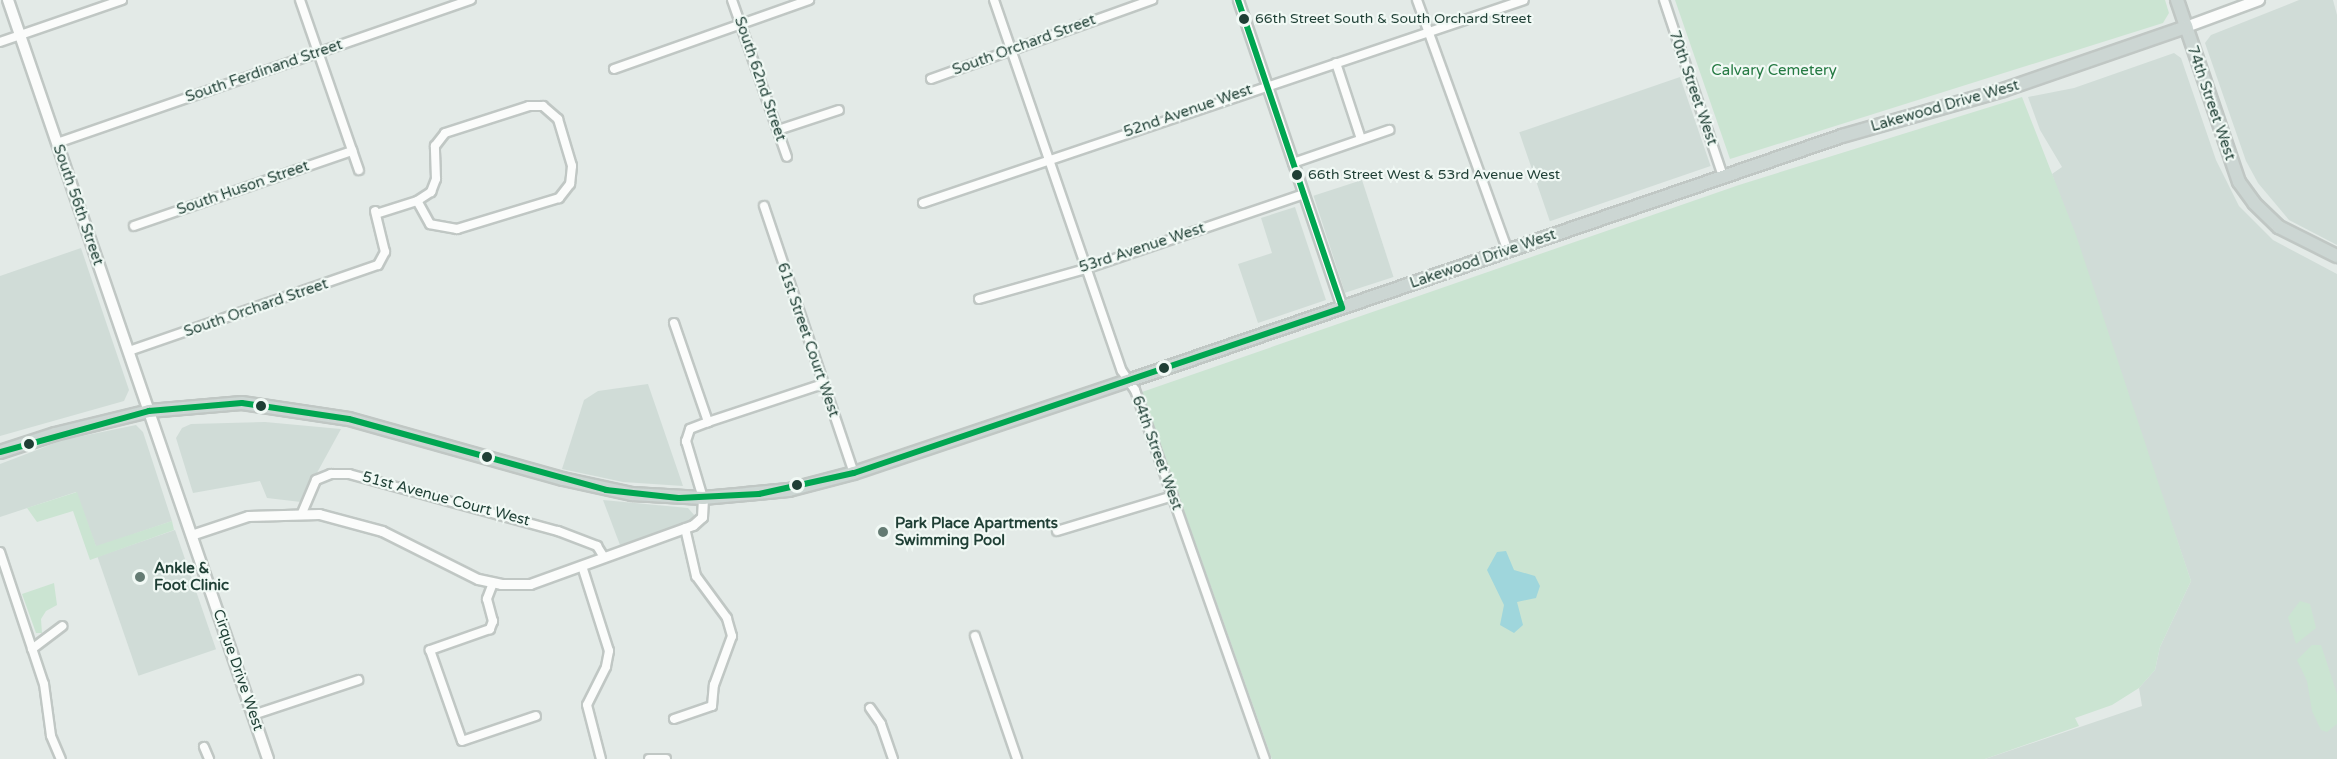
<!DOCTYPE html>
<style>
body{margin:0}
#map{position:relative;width:2337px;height:759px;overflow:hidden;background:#e3eae7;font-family:"Varela Round",sans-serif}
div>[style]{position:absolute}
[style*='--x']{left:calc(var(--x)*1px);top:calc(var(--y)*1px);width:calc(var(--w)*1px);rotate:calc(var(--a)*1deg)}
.built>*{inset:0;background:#d0dcd7;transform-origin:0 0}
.green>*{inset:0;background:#cbe4d2}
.water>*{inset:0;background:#9fd6dc}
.roads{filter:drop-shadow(2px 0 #c0c7c4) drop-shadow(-2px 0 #c0c7c4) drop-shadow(0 2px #c0c7c4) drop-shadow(0 -2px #c0c7c4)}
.minor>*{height:8px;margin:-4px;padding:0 4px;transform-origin:4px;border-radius:4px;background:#fbfcfb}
.tertiary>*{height:9px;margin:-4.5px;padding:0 4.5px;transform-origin:4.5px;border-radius:4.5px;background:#fbfcfb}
.secondary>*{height:10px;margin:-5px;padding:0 5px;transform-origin:5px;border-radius:5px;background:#fbfcfb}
.primary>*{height:12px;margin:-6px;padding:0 6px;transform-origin:6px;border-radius:6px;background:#ccd6d3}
.bus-1>*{height:6px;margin:-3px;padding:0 3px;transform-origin:3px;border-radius:3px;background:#00a651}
.dots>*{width:16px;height:16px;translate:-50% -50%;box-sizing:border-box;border:3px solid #f1f9f5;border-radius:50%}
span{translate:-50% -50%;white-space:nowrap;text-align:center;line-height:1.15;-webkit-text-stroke:4.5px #f1f9f5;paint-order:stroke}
.bus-label{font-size:14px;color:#1f3f35}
.left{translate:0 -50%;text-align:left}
.street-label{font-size:15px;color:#1f3f35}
.park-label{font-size:15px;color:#257a43}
.poi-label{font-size:15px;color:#1f3f35;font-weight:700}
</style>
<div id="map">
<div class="built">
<i style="clip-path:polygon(2299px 0,2333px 0,2337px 15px,2337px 245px,2289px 220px,2258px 183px,2246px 161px,2205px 43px,2211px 35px)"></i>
<i style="clip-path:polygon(2174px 53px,2181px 58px,2216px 160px,2239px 206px,2273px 240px,2337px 274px,2337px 759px,1985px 759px,2142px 706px,2139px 688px,2155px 670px,2160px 647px,2191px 581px,2052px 174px,2062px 167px,2040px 130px,2028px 97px,2074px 88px)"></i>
<i style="left:1680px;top:77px;width:94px;height:170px;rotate:71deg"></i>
<i style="left:1362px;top:180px;width:102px;height:51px;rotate:72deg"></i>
<i style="clip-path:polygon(1295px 207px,1326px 300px,1258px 323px,1238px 264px,1272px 253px,1261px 218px)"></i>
<i style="clip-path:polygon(81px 248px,129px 390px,124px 401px,0 436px,0 276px)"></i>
<i style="clip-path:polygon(648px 384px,683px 486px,623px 482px,562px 469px,584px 400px,598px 391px)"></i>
<i style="clip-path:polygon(265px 422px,341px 429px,301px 502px,267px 498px,260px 481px,193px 493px,176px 438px,182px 428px,191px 424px)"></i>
<i style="clip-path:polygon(136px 425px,143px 432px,172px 521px,96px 547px,76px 492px,0 517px,0 464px,63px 440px)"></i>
<i style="clip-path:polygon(603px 500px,688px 508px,695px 516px,691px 522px,620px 545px)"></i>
<i style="left:175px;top:530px;width:126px;height:82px;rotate:71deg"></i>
</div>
<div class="green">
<i style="clip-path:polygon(1675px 0,2165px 0,2169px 13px,2163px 23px,1730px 159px)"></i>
<i style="clip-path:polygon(2022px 97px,2076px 235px,2191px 581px,2160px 647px,2155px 670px,2139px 688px,2112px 705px,2075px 718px,2079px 726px,1985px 759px,1272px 759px,1142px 392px,1739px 185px)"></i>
<i style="clip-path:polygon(77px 492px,96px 546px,172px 521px,174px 530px,90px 560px,73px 511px,37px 522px,27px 508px)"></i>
<i style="clip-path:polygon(54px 583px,57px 605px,46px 611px,41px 619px,42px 633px,36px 633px,22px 594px)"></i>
<i style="clip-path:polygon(2300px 601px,2310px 604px,2316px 628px,2296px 644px,2288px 617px)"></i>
<i style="clip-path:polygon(2312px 645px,2321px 645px,2337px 694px,2337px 724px,2327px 732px,2321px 730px,2312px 711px,2307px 681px,2297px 660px)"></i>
</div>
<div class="water">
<i style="clip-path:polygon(1506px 551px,1514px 570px,1535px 576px,1540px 586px,1536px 598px,1517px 602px,1523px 625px,1514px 633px,1500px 625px,1504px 605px,1487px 570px,1497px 552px)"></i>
</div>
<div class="roads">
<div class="minor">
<i style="--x:300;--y:0;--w:180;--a:70.9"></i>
<i style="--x:732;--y:0;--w:166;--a:70.7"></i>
<i style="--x:994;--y:0;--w:392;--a:71"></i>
<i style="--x:1122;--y:371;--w:23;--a:56"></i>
<i style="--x:1135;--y:390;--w:391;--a:70.6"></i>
<i style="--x:1417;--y:0;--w:267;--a:70.1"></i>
<i style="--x:1664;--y:0;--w:186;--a:71.5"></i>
<i style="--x:0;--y:42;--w:129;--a:-19"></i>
<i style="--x:1336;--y:63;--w:80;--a:71.8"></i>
<i style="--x:614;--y:69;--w:207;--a:-19.5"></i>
<i style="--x:931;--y:79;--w:235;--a:-19.7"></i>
<i style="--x:778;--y:130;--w:64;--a:-18.2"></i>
<i style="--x:57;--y:143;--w:438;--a:-19.1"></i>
<i style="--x:1293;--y:163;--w:102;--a:-19"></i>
<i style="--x:923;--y:203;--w:634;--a:-18.66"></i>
<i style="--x:764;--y:206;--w:282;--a:71.4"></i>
<i style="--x:376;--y:214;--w:43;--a:-17.6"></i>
<i style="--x:417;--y:201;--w:17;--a:-33"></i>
<i style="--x:431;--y:192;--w:14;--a:-69"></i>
<i style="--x:436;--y:179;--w:33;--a:-92"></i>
<i style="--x:435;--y:146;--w:16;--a:-52"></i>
<i style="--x:445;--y:133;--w:88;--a:-17.8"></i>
<i style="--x:529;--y:106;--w:14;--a:0"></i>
<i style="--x:543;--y:106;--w:20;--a:41"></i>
<i style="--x:558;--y:119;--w:49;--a:73.4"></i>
<i style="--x:572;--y:166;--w:18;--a:96"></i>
<i style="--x:570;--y:184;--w:18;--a:128"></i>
<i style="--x:559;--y:198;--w:107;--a:163.1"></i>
<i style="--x:457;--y:229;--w:27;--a:-170"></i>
<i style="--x:430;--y:224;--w:26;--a:-119"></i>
<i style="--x:134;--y:226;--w:231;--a:-19"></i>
<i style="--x:979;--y:299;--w:110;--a:-15.8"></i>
<i style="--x:1085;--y:269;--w:231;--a:-18.9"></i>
<i style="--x:674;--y:323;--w:105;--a:71"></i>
<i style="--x:708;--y:422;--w:19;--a:159"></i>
<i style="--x:690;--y:429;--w:13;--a:108"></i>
<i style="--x:686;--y:441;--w:59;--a:73.4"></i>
<i style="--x:129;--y:351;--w:263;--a:-19.1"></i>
<i style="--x:378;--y:265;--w:15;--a:-62"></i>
<i style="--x:385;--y:252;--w:42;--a:-103.7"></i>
<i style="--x:708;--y:422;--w:121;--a:-18.3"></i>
<i style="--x:302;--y:513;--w:36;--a:-67"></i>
<i style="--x:316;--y:480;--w:16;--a:-22"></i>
<i style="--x:331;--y:474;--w:18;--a:0"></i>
<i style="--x:349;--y:474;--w:217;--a:15.3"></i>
<i style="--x:558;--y:531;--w:42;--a:21"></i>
<i style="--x:597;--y:546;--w:13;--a:58"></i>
<i style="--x:1057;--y:531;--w:121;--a:-16.8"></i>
<i style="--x:0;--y:552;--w:139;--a:71.6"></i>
<i style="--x:44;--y:684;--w:52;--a:82.3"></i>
<i style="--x:51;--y:736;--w:25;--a:67"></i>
<i style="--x:582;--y:566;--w:89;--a:72.4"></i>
<i style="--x:609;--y:651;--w:16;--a:101"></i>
<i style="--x:606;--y:667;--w:42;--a:116.6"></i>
<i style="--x:587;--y:705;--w:56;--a:75.5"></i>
<i style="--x:493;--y:583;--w:17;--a:111"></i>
<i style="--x:487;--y:599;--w:23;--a:75"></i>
<i style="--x:493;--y:621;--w:9;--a:111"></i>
<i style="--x:490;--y:629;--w:64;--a:160.7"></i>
<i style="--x:430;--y:650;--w:96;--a:70.6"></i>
<i style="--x:462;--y:741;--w:78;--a:-18.7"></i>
<i style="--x:975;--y:636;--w:130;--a:71.1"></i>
<i style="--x:32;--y:649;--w:38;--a:-37"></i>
<i style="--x:870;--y:708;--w:19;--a:55"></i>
<i style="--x:881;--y:724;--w:37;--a:71"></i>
<i style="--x:253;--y:715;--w:111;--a:-18.4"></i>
<i style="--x:674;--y:719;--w:40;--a:-18.9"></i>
<i style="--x:712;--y:706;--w:21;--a:-85"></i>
<i style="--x:714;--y:685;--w:52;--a:-69.8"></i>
<i style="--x:732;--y:636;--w:19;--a:-106"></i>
<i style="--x:727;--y:618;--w:52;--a:-126.4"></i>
<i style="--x:696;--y:576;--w:49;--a:-102.9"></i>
<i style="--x:204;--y:747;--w:13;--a:67"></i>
<i style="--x:649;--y:759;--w:17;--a:0"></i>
</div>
<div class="tertiary">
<i style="--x:1238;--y:0;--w:325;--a:71.3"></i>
<i style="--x:191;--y:535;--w:60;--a:-18.4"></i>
<i style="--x:248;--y:516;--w:71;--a:-1.6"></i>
<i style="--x:319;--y:514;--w:65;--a:15.1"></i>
<i style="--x:382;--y:531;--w:107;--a:26.6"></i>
<i style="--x:478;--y:579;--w:24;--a:12"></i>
<i style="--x:501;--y:584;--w:29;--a:0"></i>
<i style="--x:530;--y:584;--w:173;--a:-19.9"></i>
<i style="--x:693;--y:525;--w:12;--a:-42"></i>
<i style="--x:702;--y:517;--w:19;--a:-87"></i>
</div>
<div class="secondary">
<i style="--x:8;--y:0;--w:802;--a:71.09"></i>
<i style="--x:2186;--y:27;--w:78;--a:-20.3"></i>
</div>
<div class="primary">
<i style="--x:2177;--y:0;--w:192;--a:71.2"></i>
<i style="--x:2239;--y:182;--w:26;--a:54"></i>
<i style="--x:2254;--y:203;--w:35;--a:44"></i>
<i style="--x:2279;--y:227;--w:65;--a:26.6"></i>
<i style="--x:0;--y:452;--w:58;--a:-18.1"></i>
<i style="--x:55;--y:434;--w:97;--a:-13.7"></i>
<i style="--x:149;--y:411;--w:93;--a:-4.9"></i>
<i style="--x:242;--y:403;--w:108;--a:8.5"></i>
<i style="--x:349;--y:419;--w:222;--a:15.7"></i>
<i style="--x:563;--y:479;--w:71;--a:12.3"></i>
<i style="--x:632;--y:494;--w:71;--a:3.2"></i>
<i style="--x:703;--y:498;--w:86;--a:-5.3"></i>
<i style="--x:789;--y:490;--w:67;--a:-14.7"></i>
<i style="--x:854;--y:473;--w:289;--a:-18.6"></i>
<i style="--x:1128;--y:381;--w:755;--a:-18.94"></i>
<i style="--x:1842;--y:136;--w:167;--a:-15.9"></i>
<i style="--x:2003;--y:90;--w:194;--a:-19"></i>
</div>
</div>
<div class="bus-1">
<i style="--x:1238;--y:0;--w:325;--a:71.3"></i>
<i style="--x:0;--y:452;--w:155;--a:-15.4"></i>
<i style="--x:149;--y:411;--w:93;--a:-4.9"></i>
<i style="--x:242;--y:403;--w:108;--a:8.5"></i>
<i style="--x:349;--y:419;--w:267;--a:15.4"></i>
<i style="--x:606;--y:490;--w:73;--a:6.3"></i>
<i style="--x:679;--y:498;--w:80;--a:-2.9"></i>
<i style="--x:759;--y:494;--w:97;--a:-12.5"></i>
<i style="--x:854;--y:473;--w:515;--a:-18.68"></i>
</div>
<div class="dots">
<i style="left:1244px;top:19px;background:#1f3f35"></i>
<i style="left:1297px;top:175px;background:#1f3f35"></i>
<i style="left:1164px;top:368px;background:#1f3f35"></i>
<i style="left:261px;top:406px;background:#1f3f35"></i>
<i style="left:29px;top:444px;background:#1f3f35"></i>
<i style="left:487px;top:457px;background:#1f3f35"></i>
<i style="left:797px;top:485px;background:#1f3f35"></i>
<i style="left:883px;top:532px;background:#647b73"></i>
<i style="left:140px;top:577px;background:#647b73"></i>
</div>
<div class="bus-label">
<span class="left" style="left:1255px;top:19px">66th Street South &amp; South Orchard Street</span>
<span class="left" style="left:1308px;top:175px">66th Street West &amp; 53rd Avenue West</span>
</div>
<div class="street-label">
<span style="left:1024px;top:45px;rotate:-20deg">South Orchard Street</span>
<span style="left:264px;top:71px;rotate:-19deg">South Ferdinand Street</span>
<span style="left:760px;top:79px;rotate:71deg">South 62nd Street</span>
<span style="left:1693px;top:88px;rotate:71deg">70th Street West</span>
<span style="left:2211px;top:103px;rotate:71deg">74th Street West</span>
<span style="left:1945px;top:106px;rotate:-16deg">Lakewood Drive West</span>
<span style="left:1188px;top:111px;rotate:-19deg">52nd Avenue West</span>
<span style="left:243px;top:188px;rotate:-19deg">South Huson Street</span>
<span style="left:78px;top:205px;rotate:71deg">South 56th Street</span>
<span style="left:1142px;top:248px;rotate:-18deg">53rd Avenue West</span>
<span style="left:1483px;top:259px;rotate:-19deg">Lakewood Drive West</span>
<span style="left:256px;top:308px;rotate:-19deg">South Orchard Street</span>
<span style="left:808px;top:340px;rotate:71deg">61st Street Court West</span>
<span style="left:1157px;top:453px;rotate:70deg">64th Street West</span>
<span style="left:446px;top:499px;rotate:15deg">51st Avenue Court West</span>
<span style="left:238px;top:670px;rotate:71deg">Cirque Drive West</span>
</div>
<div class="park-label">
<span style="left:1774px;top:71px">Calvary Cemetery</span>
</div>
<div class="poi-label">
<span class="left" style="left:895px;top:532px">Park Place Apartments<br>Swimming Pool</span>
<span class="left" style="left:154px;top:577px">Ankle &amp;<br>Foot Clinic</span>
</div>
</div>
